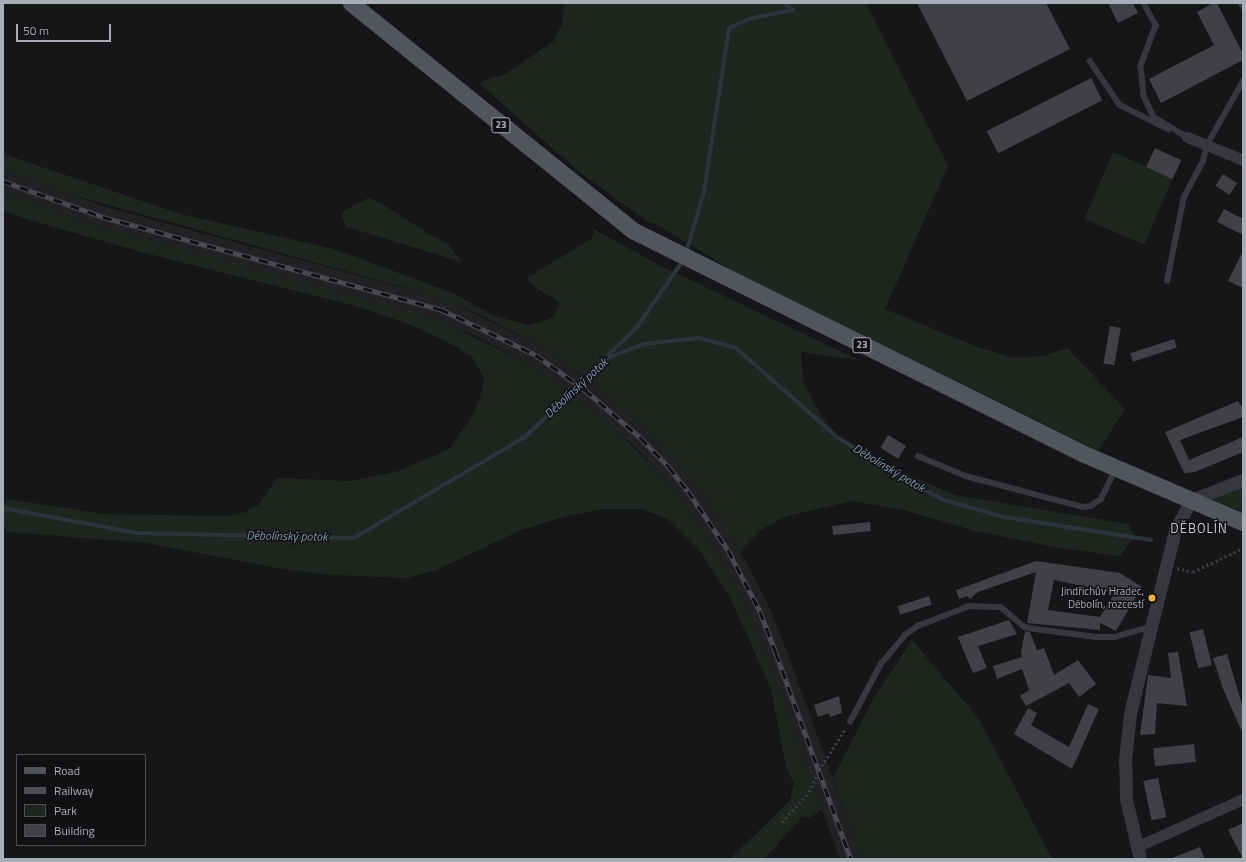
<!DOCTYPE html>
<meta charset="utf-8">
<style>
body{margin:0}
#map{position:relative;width:1246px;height:862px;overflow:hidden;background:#161618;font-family:"Titillium Web",sans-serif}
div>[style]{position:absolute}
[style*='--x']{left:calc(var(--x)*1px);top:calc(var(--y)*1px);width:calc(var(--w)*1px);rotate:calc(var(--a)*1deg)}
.built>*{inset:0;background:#222225}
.green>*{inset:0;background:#1e261f;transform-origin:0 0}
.stream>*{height:4px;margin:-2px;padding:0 2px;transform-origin:2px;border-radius:2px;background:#2c353c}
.building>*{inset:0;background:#404145;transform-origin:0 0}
.path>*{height:2.5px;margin-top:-1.25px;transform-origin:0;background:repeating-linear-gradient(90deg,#3d3f44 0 2px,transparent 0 5px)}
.service>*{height:5.5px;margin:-2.75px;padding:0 2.75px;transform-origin:2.75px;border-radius:2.75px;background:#37383d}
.minor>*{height:11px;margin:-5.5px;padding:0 5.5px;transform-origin:5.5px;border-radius:5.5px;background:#37383d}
.tertiary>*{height:13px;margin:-6.5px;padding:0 6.5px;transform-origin:6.5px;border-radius:6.5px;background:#37383d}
.primary>*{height:17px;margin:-8.5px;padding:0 8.5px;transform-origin:8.5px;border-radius:8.5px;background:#53555c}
.rail>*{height:4.5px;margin-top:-2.25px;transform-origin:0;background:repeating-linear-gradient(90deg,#111113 0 9px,#4a4c52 0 18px);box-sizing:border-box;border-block:1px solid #4a4c52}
.dots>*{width:11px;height:11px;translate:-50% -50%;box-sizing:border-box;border:2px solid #111113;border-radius:50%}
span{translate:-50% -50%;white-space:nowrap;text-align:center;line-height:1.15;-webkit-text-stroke:3px #111113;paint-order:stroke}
.shield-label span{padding:1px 3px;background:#111113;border:1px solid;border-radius:3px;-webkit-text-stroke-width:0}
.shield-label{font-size:10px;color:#a8adb8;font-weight:700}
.poi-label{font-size:11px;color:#a8adb8}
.right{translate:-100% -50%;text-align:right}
.water-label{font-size:12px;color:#7f9bb3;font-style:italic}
.quarter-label{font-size:13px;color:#c9ccd4;letter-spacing:1px}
.frame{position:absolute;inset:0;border:4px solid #a8adb8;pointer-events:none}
.legend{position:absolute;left:16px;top:754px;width:130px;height:92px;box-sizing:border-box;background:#111113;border:1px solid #4d4f55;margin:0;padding:5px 7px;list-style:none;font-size:12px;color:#a8adb8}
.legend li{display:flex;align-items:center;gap:8px;height:20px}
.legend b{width:20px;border:1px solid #4d4f55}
.scale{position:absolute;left:16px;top:24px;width:95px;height:18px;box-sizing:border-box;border:2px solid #a8adb8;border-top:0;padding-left:5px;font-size:12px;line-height:14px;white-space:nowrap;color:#a8adb8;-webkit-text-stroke:3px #111113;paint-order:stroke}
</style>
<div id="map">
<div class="built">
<i style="clip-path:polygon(3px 170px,106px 207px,444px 299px,541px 346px,591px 382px,648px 431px,676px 460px,697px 485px,737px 545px,769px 607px,786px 649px,862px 859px,840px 859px,767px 657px,750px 616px,719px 555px,680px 497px,661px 474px,633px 445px,578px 399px,530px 364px,470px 333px,100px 227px,3px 192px)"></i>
</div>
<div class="green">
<i style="clip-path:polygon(564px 3px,866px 3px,948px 166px,885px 309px,978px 347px,1013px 358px,1044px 356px,1067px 348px,1125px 409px,1098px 451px,735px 272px,654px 223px,648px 222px,579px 172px,480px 84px,484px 80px,505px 74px,554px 41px,562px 24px)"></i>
<i style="left:1113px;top:152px;width:65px;height:73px;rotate:23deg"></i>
<i style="clip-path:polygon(3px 154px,181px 214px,334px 249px,453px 293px,494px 316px,530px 325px,552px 318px,559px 307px,559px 302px,536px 288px,527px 278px,591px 239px,594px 233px,592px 228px,661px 266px,861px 361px,801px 352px,803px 381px,819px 412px,842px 441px,877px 461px,955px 495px,1128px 524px,1135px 537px,1120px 556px,1060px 548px,975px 531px,904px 510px,852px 501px,783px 517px,761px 530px,740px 551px,697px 485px,648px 431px,591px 382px,541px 346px,479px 314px,410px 289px,69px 194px,3px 170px)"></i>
<i style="clip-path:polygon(3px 192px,100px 227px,436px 319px,530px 364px,565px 389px,608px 423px,661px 474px,680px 497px,719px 555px,750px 616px,767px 657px,822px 809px,811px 817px,802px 817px,764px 859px,730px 859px,790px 800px,794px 784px,786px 766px,771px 689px,730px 597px,700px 551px,668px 519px,642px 509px,603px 509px,563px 517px,519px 531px,434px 571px,407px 578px,333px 575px,282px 569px,147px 543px,8px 532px,3px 525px,3px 504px,7px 499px,104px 514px,226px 516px,246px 512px,258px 505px,277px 478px,351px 481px,399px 471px,449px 449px,471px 419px,480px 398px,484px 378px,472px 357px,455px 346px,411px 325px,356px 306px,145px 253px,33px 221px,3px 211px)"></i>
<i style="clip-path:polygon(368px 198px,382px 204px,432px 236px,447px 243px,462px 262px,347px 227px,342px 219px,342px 212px)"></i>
<i style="clip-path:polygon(1243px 485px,1243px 512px,1211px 499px)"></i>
<i style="clip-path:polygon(912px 640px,979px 719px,1052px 859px,862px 859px,833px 778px,875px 696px)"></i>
</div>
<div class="stream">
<i style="--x:686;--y:253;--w:64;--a:-73.6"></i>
<i style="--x:704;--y:192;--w:166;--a:-81.3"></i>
<i style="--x:729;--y:28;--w:21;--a:-25"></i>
<i style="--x:748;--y:19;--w:46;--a:-11.3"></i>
<i style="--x:793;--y:10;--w:11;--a:-142"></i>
<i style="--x:606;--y:357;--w:43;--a:-44.1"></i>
<i style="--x:637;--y:327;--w:83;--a:-55.3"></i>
<i style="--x:3;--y:508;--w:136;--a:10.6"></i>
<i style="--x:137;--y:533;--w:217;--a:1.3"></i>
<i style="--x:354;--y:538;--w:199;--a:-30.6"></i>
<i style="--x:525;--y:437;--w:112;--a:-44.3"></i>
<i style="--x:605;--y:359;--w:42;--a:-21"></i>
<i style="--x:644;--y:344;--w:55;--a:-6.2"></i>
<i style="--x:699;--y:338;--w:38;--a:15"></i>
<i style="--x:736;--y:348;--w:136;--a:41.4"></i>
<i style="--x:838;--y:438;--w:120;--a:30.6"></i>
<i style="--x:941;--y:499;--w:66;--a:15.9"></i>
<i style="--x:1004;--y:517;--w:149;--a:8.9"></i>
</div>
<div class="building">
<i style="clip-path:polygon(917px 3px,1046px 3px,1070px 49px,967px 101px)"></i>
<i style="clip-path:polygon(1108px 3px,1133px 3px,1138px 13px,1118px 23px)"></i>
<i style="clip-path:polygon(1213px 3px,1217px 3px,1243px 54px,1243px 60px,1161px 103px,1149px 79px,1214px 45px,1197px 12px)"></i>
<i style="left:1091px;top:78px;width:25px;height:117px;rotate:63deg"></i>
<i style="left:1155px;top:148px;width:29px;height:21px;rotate:25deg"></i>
<i style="left:1223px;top:174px;width:17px;height:14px;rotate:33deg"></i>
<i style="clip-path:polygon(1224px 209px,1243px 219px,1243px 235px,1217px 222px)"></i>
<i style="clip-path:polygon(1243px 251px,1243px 288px,1228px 281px)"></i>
<i style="left:1110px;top:326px;width:11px;height:38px;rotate:10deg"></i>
<i style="left:1174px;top:339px;width:9px;height:46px;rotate:72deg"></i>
<i style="clip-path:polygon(1238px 401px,1243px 408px,1243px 417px,1180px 440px,1189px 460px,1243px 437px,1243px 452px,1195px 472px,1184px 473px,1165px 432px)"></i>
<i style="left:888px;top:435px;width:21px;height:15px;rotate:31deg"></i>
<i style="left:870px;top:522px;width:9px;height:38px;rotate:84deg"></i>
<i style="clip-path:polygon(evenodd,1036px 561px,1120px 573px,1142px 587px,1116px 631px,1100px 623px,1100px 630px,1027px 623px,1036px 572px,978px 592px,970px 599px,967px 596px,959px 599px,956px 590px,1036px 561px,1054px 580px,1115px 593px,1100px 617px,1048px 610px,1054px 580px)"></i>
<i style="left:929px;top:596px;width:9px;height:33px;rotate:72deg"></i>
<i style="clip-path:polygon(1009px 620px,1017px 634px,978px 646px,987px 668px,973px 673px,958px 637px)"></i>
<i style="left:1203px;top:629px;width:37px;height:14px;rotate:76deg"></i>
<i style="clip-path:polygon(1025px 631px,1030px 632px,1037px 650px,1044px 648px,1054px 675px,1078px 660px,1096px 684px,1079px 697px,1069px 683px,1026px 706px,1020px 696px,1029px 690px,1022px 669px,997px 679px,993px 666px,1022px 657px,1021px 652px)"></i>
<i style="clip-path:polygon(1178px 652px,1187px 706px,1157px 703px,1155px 734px,1140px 735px,1148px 675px,1171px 678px,1168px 653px)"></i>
<i style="clip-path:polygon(1227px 654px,1243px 708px,1243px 734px,1223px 689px,1213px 658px)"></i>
<i style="clip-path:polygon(839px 696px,842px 713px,830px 717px,829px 713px,818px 717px,814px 705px)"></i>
<i style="clip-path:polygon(1088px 704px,1099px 709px,1072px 769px,1014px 734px,1028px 708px,1037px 713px,1031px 725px,1069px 747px)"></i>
<i style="left:1194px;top:744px;width:18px;height:41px;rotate:84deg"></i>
<i style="left:1158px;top:778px;width:40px;height:15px;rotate:78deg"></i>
<i style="clip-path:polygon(1243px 823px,1243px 859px,1228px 830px)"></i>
<i style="clip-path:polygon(1200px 847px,1205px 859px,1172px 859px,1172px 858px)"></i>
</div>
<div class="path">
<i style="--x:1177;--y:568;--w:16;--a:14"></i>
<i style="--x:1193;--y:572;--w:55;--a:-25.6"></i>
<i style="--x:782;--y:822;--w:40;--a:-48"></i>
<i style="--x:809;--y:792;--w:24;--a:-66"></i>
<i style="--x:819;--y:770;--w:49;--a:-57.6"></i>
</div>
<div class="service">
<i style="--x:1144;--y:3;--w:26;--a:62"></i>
<i style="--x:1156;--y:26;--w:43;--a:110.6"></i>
<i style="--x:1141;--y:66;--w:30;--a:84"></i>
<i style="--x:1144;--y:96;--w:23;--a:65"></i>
<i style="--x:1154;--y:117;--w:39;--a:31"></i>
<i style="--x:1241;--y:3;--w:4;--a:56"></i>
<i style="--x:1090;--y:61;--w:53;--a:55.7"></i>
<i style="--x:1120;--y:105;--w:54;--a:26.6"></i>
<i style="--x:1167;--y:281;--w:86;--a:-78.6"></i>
<i style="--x:1184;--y:197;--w:41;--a:-62.2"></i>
<i style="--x:1203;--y:161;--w:16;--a:-76"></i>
<i style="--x:1207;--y:145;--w:73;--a:-60.6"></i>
<i style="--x:918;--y:456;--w:52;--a:22.6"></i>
<i style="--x:966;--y:476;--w:121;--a:14.8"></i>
<i style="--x:1083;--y:507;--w:8;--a:-7"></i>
<i style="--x:1091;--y:506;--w:12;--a:-35"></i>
<i style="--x:1101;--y:499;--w:32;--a:-64"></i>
<i style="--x:850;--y:722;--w:66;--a:-61.9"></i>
<i style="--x:881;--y:664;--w:38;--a:-50"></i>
<i style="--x:905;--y:635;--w:16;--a:-35"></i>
<i style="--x:918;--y:626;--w:55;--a:-21.4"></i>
<i style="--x:969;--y:606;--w:32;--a:2"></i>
<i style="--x:1001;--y:607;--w:31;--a:40"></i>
<i style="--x:1025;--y:627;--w:10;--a:11"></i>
<i style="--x:1035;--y:629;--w:63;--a:7.4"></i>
<i style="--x:1097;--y:637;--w:18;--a:0"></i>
<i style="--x:1115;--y:637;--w:36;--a:-16"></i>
</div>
<div class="minor">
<i style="--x:1187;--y:137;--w:61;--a:22.3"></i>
<i style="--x:1136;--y:847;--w:117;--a:-24.2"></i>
</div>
<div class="tertiary">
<i style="--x:1140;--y:859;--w:62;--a:-103.1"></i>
<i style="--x:1126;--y:799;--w:39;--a:-91"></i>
<i style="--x:1125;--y:760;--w:47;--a:-83.9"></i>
<i style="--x:1130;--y:713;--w:188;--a:-76.2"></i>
<i style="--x:1175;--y:530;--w:34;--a:-62"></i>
<i style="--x:1191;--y:500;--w:56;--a:-21"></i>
</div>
<div class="primary">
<i style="--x:351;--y:3;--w:363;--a:38.9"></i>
<i style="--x:634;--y:231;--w:502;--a:26.36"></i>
<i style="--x:1084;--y:454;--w:173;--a:23.2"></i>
</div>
<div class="rail">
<i style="--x:3;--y:181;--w:106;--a:19.8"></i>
<i style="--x:103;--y:217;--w:349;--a:15.3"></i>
<i style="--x:440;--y:309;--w:106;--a:25.6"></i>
<i style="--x:536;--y:355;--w:60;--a:35.5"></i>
<i style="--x:585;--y:390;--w:74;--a:40.6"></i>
<i style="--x:641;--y:438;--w:40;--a:46"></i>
<i style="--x:669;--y:467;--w:31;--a:52"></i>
<i style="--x:688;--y:491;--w:71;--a:55.9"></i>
<i style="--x:728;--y:550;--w:69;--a:62.3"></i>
<i style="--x:760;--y:611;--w:45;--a:69.1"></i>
<i style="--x:776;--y:653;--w:219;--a:70"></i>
</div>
<div class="dots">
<i style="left:1152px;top:598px;background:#f2b134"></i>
</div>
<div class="shield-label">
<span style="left:501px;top:125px">23</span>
<span style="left:862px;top:345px">23</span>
</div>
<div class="poi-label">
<span class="right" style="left:1144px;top:598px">Jindřichův Hradec,<br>Děbolín, rozcestí</span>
</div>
<div class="water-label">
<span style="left:576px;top:388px;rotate:-43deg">Děbolínský potok</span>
<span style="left:889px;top:468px;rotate:31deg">Děbolínský potok</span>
<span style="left:287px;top:536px;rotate:1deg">Děbolínský potok</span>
</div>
<div class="quarter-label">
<span style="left:1199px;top:528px">DĚBOLÍN</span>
</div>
<div class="frame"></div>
<ul class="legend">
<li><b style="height:5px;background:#53555c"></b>Road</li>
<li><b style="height:5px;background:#4a4c52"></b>Railway</li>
<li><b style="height:11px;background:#1e261f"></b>Park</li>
<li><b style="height:11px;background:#404145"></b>Building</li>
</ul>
<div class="scale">50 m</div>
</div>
